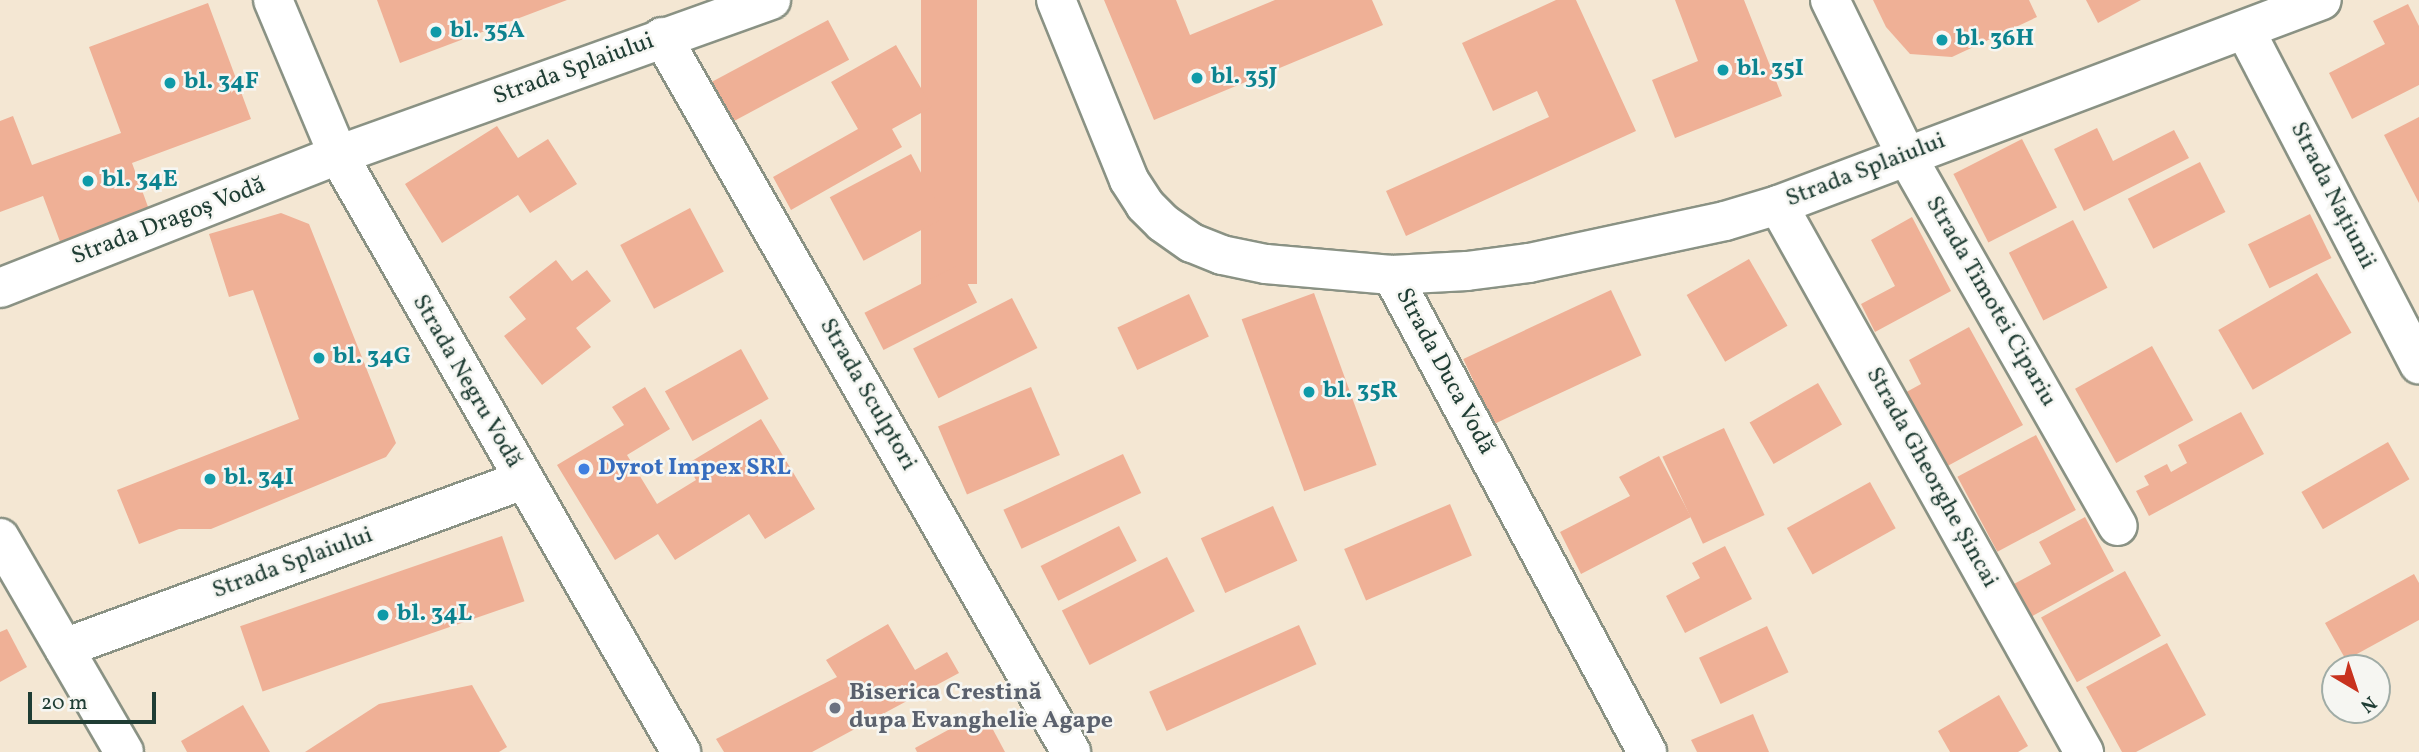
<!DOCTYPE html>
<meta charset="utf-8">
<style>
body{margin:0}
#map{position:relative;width:2419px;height:752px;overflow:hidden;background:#f4e7d3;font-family:Vollkorn,serif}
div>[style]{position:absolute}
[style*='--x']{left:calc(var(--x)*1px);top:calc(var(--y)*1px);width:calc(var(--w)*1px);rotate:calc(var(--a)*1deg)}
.building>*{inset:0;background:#efb096;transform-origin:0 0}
.roads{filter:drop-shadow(2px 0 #8a9284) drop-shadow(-2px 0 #8a9284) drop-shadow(0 2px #8a9284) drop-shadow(0 -2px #8a9284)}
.minor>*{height:38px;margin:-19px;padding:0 19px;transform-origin:19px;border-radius:19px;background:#fff}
.dots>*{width:19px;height:19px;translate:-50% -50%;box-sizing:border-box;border:4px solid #f6f6f2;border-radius:50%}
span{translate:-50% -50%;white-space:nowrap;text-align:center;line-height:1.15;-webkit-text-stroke:5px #f6f6f2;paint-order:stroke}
.culture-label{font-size:24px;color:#0d838f;font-weight:700}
.left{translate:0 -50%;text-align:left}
.street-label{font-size:24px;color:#1f3d34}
.shop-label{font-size:24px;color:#366cbe;font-weight:700}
.worship-label{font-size:24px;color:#5b616d;font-weight:700}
.north{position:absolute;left:2321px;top:654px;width:70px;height:70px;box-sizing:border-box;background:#f6f6f2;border:2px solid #a0aca6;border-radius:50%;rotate:141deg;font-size:19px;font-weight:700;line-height:28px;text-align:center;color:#1f3d34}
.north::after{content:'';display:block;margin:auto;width:24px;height:32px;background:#c8321e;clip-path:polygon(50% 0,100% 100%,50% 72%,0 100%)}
.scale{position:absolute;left:28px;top:692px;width:128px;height:32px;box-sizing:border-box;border:4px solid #1f3d34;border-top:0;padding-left:9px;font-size:21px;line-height:24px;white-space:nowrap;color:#1f3d34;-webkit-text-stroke:5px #f6f6f2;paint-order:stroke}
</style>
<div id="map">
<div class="building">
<i style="clip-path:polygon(377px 0,567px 0,400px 63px)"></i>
<i style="left:921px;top:0;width:56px;height:284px"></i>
<i style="clip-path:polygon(1104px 0,1176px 0,1190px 35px,1275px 0,1372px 0,1383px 25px,1154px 120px)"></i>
<i style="clip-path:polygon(1556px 0,1576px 0,1636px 131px,1406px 236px,1386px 191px,1549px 117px,1537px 91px,1493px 111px,1462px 43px)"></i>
<i style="clip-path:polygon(1675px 0,1744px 0,1782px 96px,1675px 138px,1652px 80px,1698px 61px)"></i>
<i style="clip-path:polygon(1873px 0,2029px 0,2037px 17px,1952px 57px,1910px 54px,1886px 27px)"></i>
<i style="clip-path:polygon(2086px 0,2141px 0,2098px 23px)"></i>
<i style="clip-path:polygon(208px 3px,251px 119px,132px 163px,151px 215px,62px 247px,43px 196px,0 212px,0 121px,13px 116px,32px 165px,121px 133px,89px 47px)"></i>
<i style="clip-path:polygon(2408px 4px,2419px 26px,2419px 85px,2352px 119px,2329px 73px,2385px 44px,2373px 21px)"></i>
<i style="left:828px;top:20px;width:45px;height:134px;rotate:62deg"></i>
<i style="clip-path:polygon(896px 45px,932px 107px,892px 129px,902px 147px,791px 210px,773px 177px,858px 129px,831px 82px)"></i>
<i style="clip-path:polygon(2419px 117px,2419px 203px,2384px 135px)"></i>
<i style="clip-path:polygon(497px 126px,518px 158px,548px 139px,577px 184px,530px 213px,518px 195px,442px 243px,405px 184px)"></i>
<i style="clip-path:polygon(2097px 128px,2113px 161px,2174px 130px,2189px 158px,2084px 211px,2054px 149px)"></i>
<i style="left:2022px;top:139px;width:77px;height:77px;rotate:63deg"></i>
<i style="left:911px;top:154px;width:72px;height:92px;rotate:62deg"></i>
<i style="left:2200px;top:162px;width:56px;height:81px;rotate:63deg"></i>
<i style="left:690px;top:208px;width:72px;height:79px;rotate:62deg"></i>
<i style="clip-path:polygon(281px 213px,309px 224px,396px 443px,386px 457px,211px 529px,179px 529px,139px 544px,117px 490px,299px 419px,253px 290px,229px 297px,209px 234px)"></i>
<i style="left:2310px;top:214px;width:49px;height:69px;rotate:64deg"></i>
<i style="clip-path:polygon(1912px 217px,1951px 291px,1875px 332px,1861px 304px,1895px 286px,1871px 240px)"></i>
<i style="left:2073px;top:220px;width:76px;height:72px;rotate:63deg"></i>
<i style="left:1749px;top:259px;width:77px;height:72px;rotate:60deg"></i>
<i style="clip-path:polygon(556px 260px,572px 281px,587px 270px,611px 301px,576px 328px,591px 347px,542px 385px,504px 336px,526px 319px,509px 297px)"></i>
<i style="left:958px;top:265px;width:42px;height:105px;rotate:63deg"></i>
<i style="left:2317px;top:273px;width:69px;height:114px;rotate:60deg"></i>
<i style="left:1611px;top:290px;width:72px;height:163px;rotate:65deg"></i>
<i style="left:1314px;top:293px;width:183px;height:77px;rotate:70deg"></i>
<i style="left:1189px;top:294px;width:47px;height:79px;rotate:65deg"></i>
<i style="left:1012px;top:298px;width:56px;height:111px;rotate:63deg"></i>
<i style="clip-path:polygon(1969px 327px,2023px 425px,1942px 469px,1901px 395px,1921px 384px,1909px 360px)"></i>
<i style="left:2152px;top:346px;width:85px;height:88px;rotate:61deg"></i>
<i style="left:741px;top:349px;width:57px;height:87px;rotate:61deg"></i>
<i style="left:1818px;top:383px;width:48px;height:79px;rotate:60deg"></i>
<i style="clip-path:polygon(645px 387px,670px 429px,627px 455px,657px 504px,696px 480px,687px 464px,761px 419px,815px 509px,765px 539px,749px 514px,675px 560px,658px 534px,615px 560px,557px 465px,624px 425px,612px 407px)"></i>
<i style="left:1031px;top:387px;width:74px;height:101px;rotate:67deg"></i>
<i style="clip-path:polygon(2241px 412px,2264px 454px,2149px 516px,2136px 491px,2149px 485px,2144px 476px,2167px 464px,2171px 472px,2187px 463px,2178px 445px)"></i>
<i style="left:1724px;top:428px;width:96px;height:68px;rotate:65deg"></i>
<i style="left:2036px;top:435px;width:85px;height:89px;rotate:62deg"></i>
<i style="left:2388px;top:442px;width:43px;height:100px;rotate:60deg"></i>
<i style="left:1123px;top:454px;width:43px;height:132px;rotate:65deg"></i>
<i style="clip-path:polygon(1659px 456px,1691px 517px,1581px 574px,1560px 532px,1630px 496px,1619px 477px)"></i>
<i style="left:1870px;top:482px;width:53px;height:95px;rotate:61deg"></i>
<i style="left:1450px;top:504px;width:56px;height:115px;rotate:67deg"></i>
<i style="left:1273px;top:506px;width:60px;height:79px;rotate:66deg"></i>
<i style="clip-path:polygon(2085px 517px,2114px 571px,2029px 618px,2012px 585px,2051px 564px,2039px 542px)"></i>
<i style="left:1119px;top:526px;width:39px;height:88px;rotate:63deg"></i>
<i style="left:502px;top:536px;width:69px;height:277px;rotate:71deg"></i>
<i style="clip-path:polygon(1725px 546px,1752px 599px,1685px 633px,1666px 596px,1700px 578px,1692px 563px)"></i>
<i style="left:1167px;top:557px;width:61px;height:118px;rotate:63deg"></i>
<i style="left:2125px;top:571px;width:74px;height:96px;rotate:61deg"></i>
<i style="clip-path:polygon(2414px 574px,2419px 583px,2419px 620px,2346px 660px,2325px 623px)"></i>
<i style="clip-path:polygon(888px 624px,915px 670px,947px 652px,959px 673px,812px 752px,724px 752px,716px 739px,837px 677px,826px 660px)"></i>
<i style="left:1299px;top:625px;width:43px;height:164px;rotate:66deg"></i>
<i style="left:1767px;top:626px;width:51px;height:75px;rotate:65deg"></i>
<i style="clip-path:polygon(7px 629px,27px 667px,0 682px,0 632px)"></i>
<i style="clip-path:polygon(2167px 643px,2206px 715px,2136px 752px,2122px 752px,2086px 687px)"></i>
<i style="clip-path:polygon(472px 685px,507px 747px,499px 752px,305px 752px,379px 704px)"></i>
<i style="clip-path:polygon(1999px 695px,2028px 746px,2018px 752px,1950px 752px,1938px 731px)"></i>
<i style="clip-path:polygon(243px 705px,270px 752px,187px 752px,181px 741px)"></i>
<i style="clip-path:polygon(983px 711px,1005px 752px,917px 752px,915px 748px)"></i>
<i style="clip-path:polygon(1753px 714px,1769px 752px,1697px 752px,1691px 740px)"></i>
</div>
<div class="roads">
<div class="minor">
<i style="--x:273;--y:0;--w:168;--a:67.2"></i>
<i style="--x:338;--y:155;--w:689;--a:60.12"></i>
<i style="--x:1056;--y:0;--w:194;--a:67.9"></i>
<i style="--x:1129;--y:180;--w:30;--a:57"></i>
<i style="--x:1145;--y:205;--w:25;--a:45"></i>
<i style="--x:1163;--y:223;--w:35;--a:35"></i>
<i style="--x:1192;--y:243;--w:32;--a:22"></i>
<i style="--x:1222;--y:255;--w:45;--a:11.6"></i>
<i style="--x:1266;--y:264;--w:126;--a:5"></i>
<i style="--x:1392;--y:275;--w:75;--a:-3.1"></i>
<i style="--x:1467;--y:271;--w:63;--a:-7.4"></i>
<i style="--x:1529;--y:263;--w:200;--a:-12.1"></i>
<i style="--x:1725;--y:221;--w:55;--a:-16.8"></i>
<i style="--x:1778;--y:205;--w:581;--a:-20.65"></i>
<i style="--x:1830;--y:0;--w:173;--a:63.9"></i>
<i style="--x:1906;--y:155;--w:427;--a:60.3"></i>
<i style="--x:2245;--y:30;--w:377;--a:62.5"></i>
<i style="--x:662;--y:37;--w:824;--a:60.23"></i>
<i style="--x:1778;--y:205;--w:627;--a:60.78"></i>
<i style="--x:1392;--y:275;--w:541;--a:61.87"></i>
<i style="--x:0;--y:288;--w:363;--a:-21.5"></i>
<i style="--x:338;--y:155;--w:460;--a:-19.7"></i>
<i style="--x:0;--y:538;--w:247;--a:59.9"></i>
<i style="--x:64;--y:648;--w:488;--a:-20.1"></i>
</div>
</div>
<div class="dots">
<i style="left:436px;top:32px;background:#0f9aa8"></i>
<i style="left:1942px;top:40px;background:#0f9aa8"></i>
<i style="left:1723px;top:70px;background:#0f9aa8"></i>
<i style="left:1197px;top:78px;background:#0f9aa8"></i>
<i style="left:170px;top:83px;background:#0f9aa8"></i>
<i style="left:88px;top:181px;background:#0f9aa8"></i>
<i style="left:319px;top:358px;background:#0f9aa8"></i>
<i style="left:1309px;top:392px;background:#0f9aa8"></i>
<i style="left:584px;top:469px;background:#3f7fe0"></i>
<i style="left:210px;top:479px;background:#0f9aa8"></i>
<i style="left:383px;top:615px;background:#0f9aa8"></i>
<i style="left:835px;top:708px;background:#6b7280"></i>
</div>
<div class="culture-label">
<span class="left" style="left:450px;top:32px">bl. 35A</span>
<span class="left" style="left:1956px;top:40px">bl. 36H</span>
<span class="left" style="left:1737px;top:70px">bl. 35I</span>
<span class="left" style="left:1211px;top:78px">bl. 35J</span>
<span class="left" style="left:184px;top:83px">bl. 34F</span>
<span class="left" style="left:102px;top:181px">bl. 34E</span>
<span class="left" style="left:333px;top:358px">bl. 34G</span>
<span class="left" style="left:1323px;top:392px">bl. 35R</span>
<span class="left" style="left:224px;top:479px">bl. 34I</span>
<span class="left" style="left:397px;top:615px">bl. 34L</span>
</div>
<div class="street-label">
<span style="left:574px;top:70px;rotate:-20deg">Strada Splaiului</span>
<span style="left:1866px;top:171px;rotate:-21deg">Strada Splaiului</span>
<span style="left:2332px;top:196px;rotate:63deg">Strada Națiunii</span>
<span style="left:169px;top:222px;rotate:-21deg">Strada Dragoș Vodă</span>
<span style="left:1990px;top:302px;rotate:60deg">Strada Timotei Cipariu</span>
<span style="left:1444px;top:372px;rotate:62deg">Strada Duca Vodă</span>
<span style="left:466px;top:382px;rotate:60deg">Strada Negru Vodă</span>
<span style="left:867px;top:395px;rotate:60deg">Strada Sculptori</span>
<span style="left:1931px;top:478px;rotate:61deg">Strada Gheorghe Șincai</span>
<span style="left:293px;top:564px;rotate:-20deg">Strada Splaiului</span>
</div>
<div class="shop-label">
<span class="left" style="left:598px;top:469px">Dyrot Impex SRL</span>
</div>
<div class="worship-label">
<span class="left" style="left:849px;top:708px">Biserica Crestină<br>dupa Evanghelie Agape</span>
</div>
<div class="north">N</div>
<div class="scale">20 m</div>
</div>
